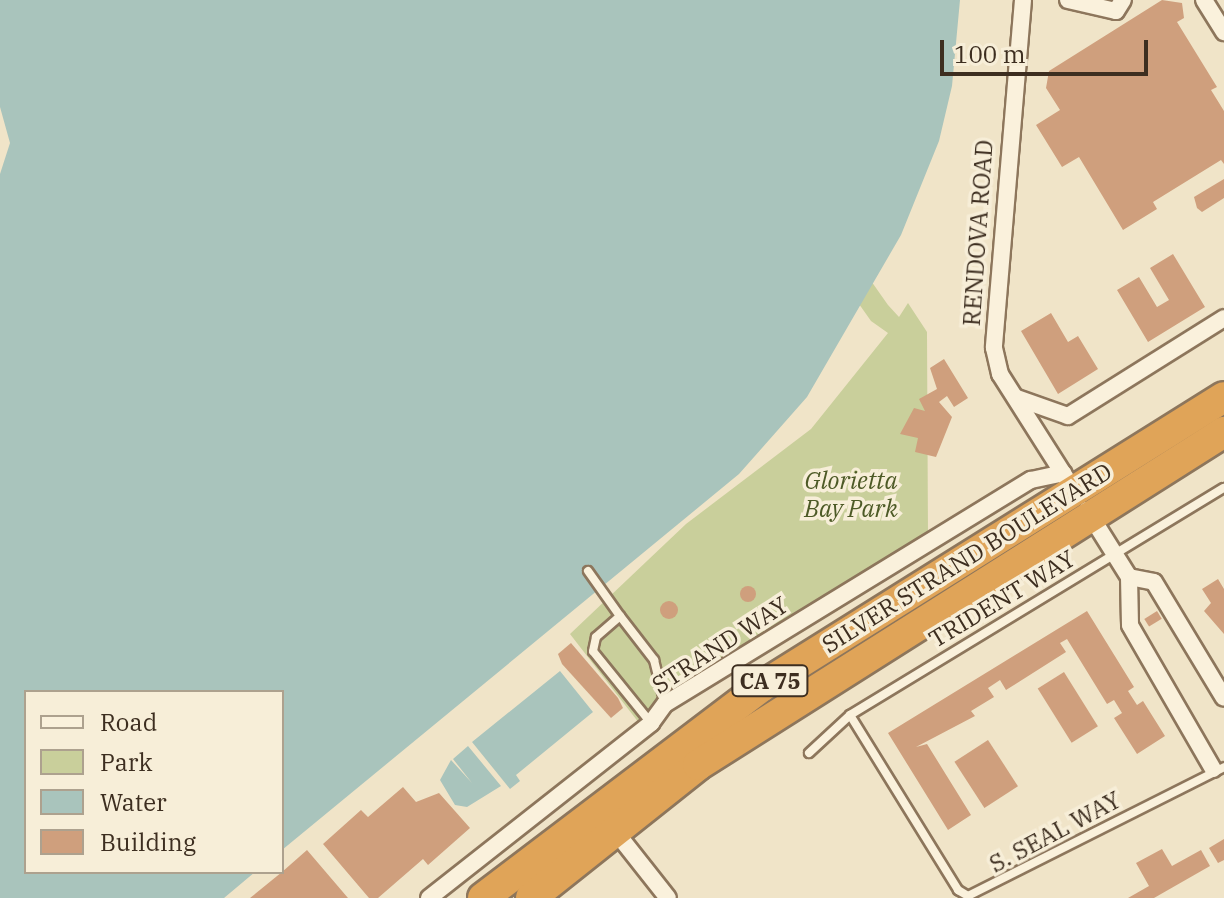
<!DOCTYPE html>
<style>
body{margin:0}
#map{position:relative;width:1224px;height:898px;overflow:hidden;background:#f0e4c8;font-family:"IBM Plex Serif",serif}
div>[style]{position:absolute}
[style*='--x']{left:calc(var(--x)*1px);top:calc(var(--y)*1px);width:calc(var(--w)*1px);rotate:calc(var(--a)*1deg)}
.green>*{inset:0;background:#c9cf9b}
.water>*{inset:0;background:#a9c4bc}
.building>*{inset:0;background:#cf9f7d;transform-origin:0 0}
.round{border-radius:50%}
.roads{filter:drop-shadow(2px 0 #8d765c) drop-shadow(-2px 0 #8d765c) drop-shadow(0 2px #8d765c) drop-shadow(0 -2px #8d765c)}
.lane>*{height:8px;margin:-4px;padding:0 4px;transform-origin:4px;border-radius:4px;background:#faf1dc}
.street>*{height:16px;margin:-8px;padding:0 8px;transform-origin:8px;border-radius:8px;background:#faf1dc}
.highway>*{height:30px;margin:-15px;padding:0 15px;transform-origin:15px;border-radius:15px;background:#e0a458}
span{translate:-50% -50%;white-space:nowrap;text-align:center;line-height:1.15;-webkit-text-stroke:7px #f7eed8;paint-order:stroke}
.shield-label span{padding:2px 6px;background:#f7eed8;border:2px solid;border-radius:6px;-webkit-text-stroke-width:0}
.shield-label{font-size:22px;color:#3d2e20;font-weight:700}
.street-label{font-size:24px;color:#3d2e20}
.park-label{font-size:24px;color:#4d5a26;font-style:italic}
.legend{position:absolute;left:24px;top:690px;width:260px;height:184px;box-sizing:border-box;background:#f7eed8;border:2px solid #ada18e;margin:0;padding:10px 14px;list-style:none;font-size:24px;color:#3d2e20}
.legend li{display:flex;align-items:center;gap:16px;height:40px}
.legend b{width:40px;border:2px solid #ada18e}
.scale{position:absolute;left:940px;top:40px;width:208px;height:36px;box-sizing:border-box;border:4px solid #3d2e20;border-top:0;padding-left:10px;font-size:24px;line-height:28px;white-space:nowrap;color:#3d2e20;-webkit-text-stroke:6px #f7eed8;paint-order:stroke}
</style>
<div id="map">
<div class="green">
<i style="clip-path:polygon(838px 234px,888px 305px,899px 317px,908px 303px,927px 332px,928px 536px,639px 723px,570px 634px,686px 524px,811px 429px,888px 333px,871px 321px,818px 246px)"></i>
</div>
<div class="water">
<i style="clip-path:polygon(0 0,960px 0,952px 86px,939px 141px,901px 235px,807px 397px,739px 474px,282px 850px,282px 692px,26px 692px,26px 872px,255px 872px,224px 898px,0 898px,0 174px,10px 143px,0 107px)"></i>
<i style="clip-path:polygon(560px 671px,593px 712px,516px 775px,520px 781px,510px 789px,472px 742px)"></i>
<i style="clip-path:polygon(468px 746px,501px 786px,467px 807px,455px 805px,440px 780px,451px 760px,472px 783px,453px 759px)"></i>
</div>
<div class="building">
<i style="clip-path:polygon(1162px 0,1182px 3px,1184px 18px,1177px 22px,1217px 87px,1211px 90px,1224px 111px,1224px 164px,1221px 160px,1153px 202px,1157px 209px,1123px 230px,1079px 157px,1062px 167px,1036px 125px,1060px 110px,1046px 88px,1049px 71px)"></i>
<i style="clip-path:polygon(1224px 179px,1224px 198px,1202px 212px,1197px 208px,1194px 197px)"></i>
<i style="clip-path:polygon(1173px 254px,1205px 307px,1148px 342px,1117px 290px,1139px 277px,1157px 307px,1169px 300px,1150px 268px)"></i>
<i style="clip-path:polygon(1051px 313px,1068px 342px,1078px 336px,1098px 369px,1058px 394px,1021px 331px)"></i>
<i style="clip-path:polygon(944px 359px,968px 398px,954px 407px,947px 396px,939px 402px,952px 417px,936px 457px,915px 452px,918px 438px,900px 434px,914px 408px,925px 411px,919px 399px,937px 389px,930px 368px)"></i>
<i style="clip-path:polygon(1218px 579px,1224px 589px,1224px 634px,1204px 611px,1211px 603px,1202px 589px)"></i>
<i class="round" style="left:740px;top:586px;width:16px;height:16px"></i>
<i class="round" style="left:660px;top:601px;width:18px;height:18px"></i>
<i style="clip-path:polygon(1087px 611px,1134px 687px,1128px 691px,1137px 705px,1143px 701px,1165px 736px,1137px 754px,1114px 718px,1122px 713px,1114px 700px,1107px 704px,1067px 639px,1060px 643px,1066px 652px,1006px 690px,1000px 680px,988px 688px,994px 697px,971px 711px,975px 716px,916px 747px,927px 744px,971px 815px,948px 830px,888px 733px)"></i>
<i style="left:1157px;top:611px;width:9px;height:15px;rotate:58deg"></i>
<i style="clip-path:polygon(571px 643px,618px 698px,623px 708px,611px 718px,562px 664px,558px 654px)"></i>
<i style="left:1064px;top:672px;width:64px;height:31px;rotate:58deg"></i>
<i style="left:988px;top:740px;width:55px;height:40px;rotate:57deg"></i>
<i style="clip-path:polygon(403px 787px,416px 802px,439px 793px,470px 828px,428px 865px,423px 859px,378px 898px,369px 898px,323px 844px,361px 810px,368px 817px)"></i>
<i style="clip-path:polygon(1224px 839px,1224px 860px,1218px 863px,1209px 848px)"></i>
<i style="clip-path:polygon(1162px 849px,1172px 866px,1201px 850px,1210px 866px,1154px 898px,1128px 898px,1149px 886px,1136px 863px)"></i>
<i style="clip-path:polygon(307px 850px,348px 898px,250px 898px,282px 872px)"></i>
</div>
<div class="roads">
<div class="lane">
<i style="--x:588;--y:571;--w:55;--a:54.6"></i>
<i style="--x:850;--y:715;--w:206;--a:58.3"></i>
<i style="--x:958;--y:890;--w:12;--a:31"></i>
<i style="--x:968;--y:896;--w:287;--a:-26.7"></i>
<i style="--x:651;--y:723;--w:92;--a:-128.9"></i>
<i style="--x:593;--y:651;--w:14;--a:-78"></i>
<i style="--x:596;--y:637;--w:32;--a:-41"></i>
<i style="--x:620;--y:616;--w:56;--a:52.3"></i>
<i style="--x:654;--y:660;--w:45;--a:76"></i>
<i style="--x:809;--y:753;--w:56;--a:-42.8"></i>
<i style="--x:850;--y:715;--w:437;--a:-31.3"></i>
</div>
<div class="street">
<i style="--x:1023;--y:0;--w:349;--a:94.8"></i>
<i style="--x:994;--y:348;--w:27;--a:77"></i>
<i style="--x:1000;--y:374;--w:127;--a:57.6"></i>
<i style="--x:1068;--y:0;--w:49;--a:12.9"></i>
<i style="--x:1116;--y:11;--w:13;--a:-58"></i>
<i style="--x:1204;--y:0;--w:38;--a:58"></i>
<i style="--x:1017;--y:398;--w:54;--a:19.4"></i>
<i style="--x:1068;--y:416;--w:184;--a:-32.1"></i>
<i style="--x:1087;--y:510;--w:79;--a:57.9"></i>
<i style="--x:1213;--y:769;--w:166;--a:-120"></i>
<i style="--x:1130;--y:625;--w:48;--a:-91.2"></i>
<i style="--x:1129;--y:577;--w:25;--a:11"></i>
<i style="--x:1154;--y:582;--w:135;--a:58.9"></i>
<i style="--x:615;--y:831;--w:85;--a:51.7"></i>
<i style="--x:429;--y:898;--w:283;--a:-38.2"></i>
<i style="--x:651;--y:723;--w:24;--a:-54"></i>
<i style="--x:665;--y:704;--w:429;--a:-31.5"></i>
<i style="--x:1031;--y:480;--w:33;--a:-12"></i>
</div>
<div class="highway">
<i style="--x:483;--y:898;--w:349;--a:-37.2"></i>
<i style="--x:761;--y:687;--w:546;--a:-32.06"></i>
<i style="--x:531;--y:898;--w:213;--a:-38.5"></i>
<i style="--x:698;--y:765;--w:623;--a:-32.34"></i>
</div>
</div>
<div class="shield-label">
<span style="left:770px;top:681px">CA 75</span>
</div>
<div class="street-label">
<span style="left:978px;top:233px;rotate:-86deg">RENDOVA ROAD</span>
<span style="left:967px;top:558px;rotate:-32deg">SILVER STRAND BOULEVARD</span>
<span style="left:1002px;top:599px;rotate:-31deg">TRIDENT WAY</span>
<span style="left:720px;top:645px;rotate:-33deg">STRAND WAY</span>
<span style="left:1055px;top:832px;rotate:-28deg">S. SEAL WAY</span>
</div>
<div class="park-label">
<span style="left:851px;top:495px">Glorietta<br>Bay Park</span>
</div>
<ul class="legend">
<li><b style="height:10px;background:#faf1dc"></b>Road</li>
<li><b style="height:22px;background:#c9cf9b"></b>Park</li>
<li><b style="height:22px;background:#a9c4bc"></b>Water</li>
<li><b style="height:22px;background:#cf9f7d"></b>Building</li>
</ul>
<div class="scale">100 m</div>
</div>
